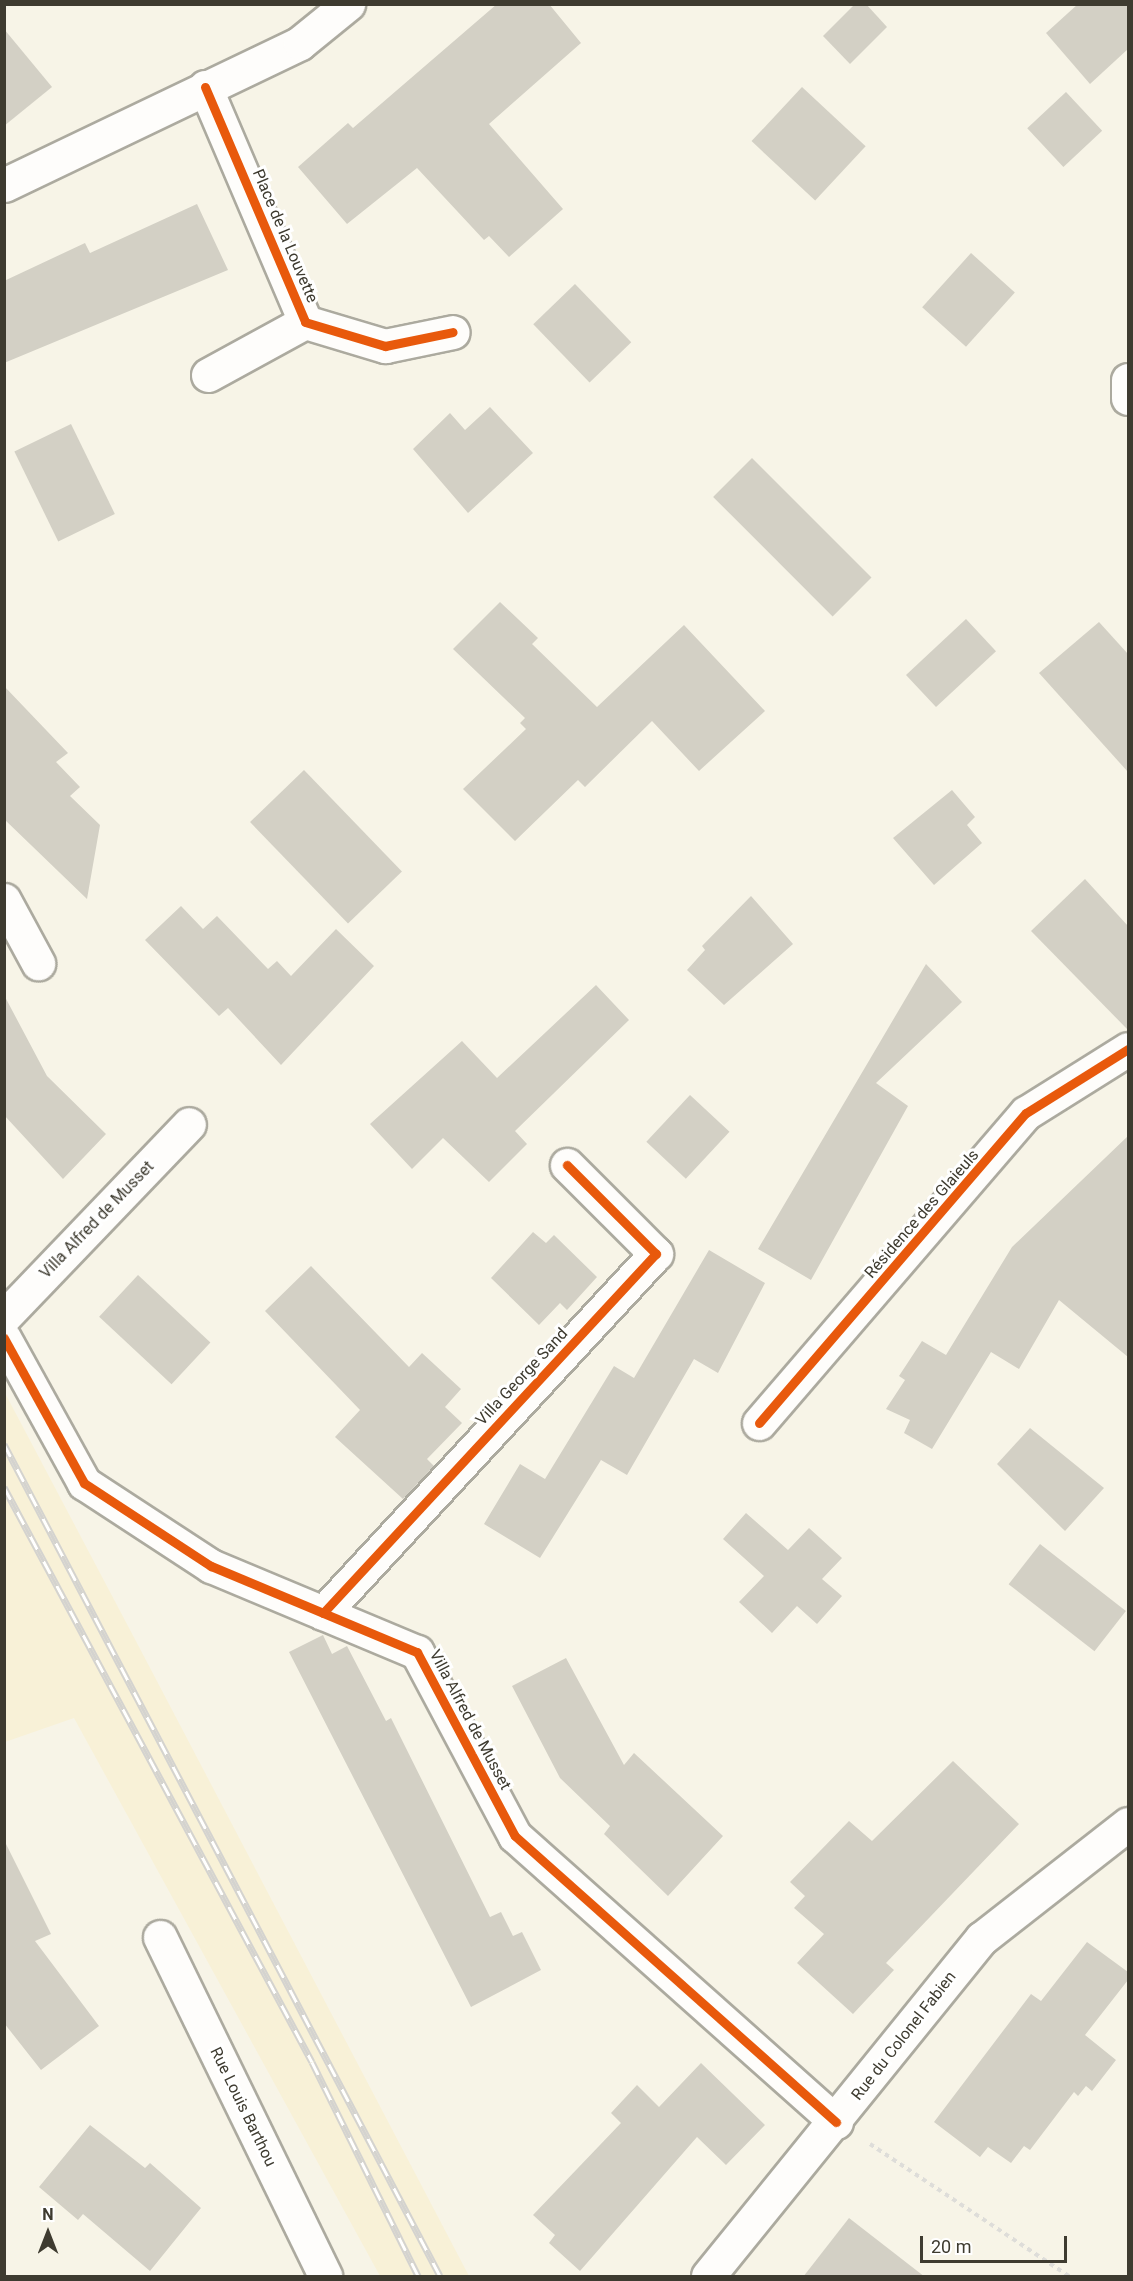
<!DOCTYPE html>
<meta charset="utf-8">
<style>
body{margin:0}
#map{position:relative;width:1133px;height:2281px;overflow:hidden;background:#f7f4e7;font-family:Roboto,sans-serif}
div>[style]{position:absolute}
[style*='--x']{left:calc(var(--x)*1px);top:calc(var(--y)*1px);width:calc(var(--w)*1px);rotate:calc(var(--a)*1deg)}
.built>*{inset:0;background:#f8f1d7}
.building>*{inset:0;background:#d3d0c5;transform-origin:0 0}
.path>*{height:4px;margin-top:-2px;transform-origin:0;background:repeating-linear-gradient(90deg,#deddd9 0 4.5px,transparent 0 9px)}
.roads{filter:drop-shadow(2px 0 #acaa9f) drop-shadow(-2px 0 #acaa9f) drop-shadow(0 2px #acaa9f) drop-shadow(0 -2px #acaa9f)}
.street>*{height:33px;margin:-16.5px;padding:0 16.5px;transform-origin:16.5px;border-radius:16.5px;background:#fefdfb}
.rail>*{height:7px;margin-top:-3.5px;transform-origin:0;background:repeating-linear-gradient(90deg,#fff 0 14px,#d4d3cf 0 28px);box-sizing:border-box;border-block:2px solid #d4d3cf}
.cycleway>*{height:9px;margin:-4.5px;padding:0 4.5px;transform-origin:4.5px;border-radius:4.5px;background:#e8590c}
span{translate:-50% -50%;white-space:nowrap;text-align:center;line-height:1.15;-webkit-text-stroke:6px #fff;paint-order:stroke}
.street-label{font-size:16px;color:#3e3b30}
.frame{position:absolute;inset:0;border:6px solid #3e3b30;pointer-events:none}
.north{position:absolute;left:18px;top:2203px;width:60px;height:60px;-webkit-text-stroke:4px #fff;paint-order:stroke;rotate:0deg;font-size:16px;font-weight:700;line-height:24px;text-align:center;color:#3e3b30}
.north::after{content:'';display:block;margin:auto;width:21px;height:27px;background:#3e3b30;clip-path:polygon(50% 0,100% 100%,50% 72%,0 100%)}
.scale{position:absolute;left:920px;top:2236px;width:147px;height:27px;box-sizing:border-box;border:3px solid #3e3b30;border-top:0;padding-left:8px;font-size:18px;line-height:21px;white-space:nowrap;color:#3e3b30;-webkit-text-stroke:4px #fff;paint-order:stroke}
</style>
<div id="map">
<div class="built">
<i style="clip-path:polygon(5px 1393px,138px 1645px,469px 2276px,380px 2276px,74px 1718px,5px 1742px)"></i>
</div>
<div class="building">
<i style="clip-path:polygon(497px 4px,549px 4px,581px 43px,489px 124px,563px 209px,509px 257px,489px 236px,484px 240px,417px 168px,347px 224px,298px 167px,348px 123px,353px 128px)"></i>
<i style="clip-path:polygon(855px 4px,866px 4px,887px 27px,850px 64px,823px 36px)"></i>
<i style="clip-path:polygon(1078px 4px,1128px 4px,1128px 49px,1090px 84px,1046px 33px)"></i>
<i style="clip-path:polygon(4px 29px,52px 87px,4px 126px)"></i>
<i style="left:802px;top:87px;width:87px;height:74px;rotate:43deg"></i>
<i style="left:1066px;top:92px;width:53px;height:53px;rotate:47deg"></i>
<i style="clip-path:polygon(197px 204px,228px 270px,4px 363px,4px 281px,85px 243px,90px 253px)"></i>
<i style="left:971px;top:253px;width:59px;height:73px;rotate:42deg"></i>
<i style="left:575px;top:284px;width:81px;height:58px;rotate:46deg"></i>
<i style="clip-path:polygon(490px 407px,533px 453px,468px 513px,413px 449px,450px 413px,465px 430px)"></i>
<i style="left:71px;top:424px;width:100px;height:63px;rotate:64deg"></i>
<i style="left:752px;top:458px;width:169px;height:55px;rotate:45deg"></i>
<i style="clip-path:polygon(500px 602px,538px 638px,532px 644px,597px 707px,684px 625px,765px 711px,699px 771px,652px 721px,585px 787px,578px 780px,515px 841px,463px 789px,526px 729px,520px 723px,525px 718px,453px 649px)"></i>
<i style="left:966px;top:619px;width:44px;height:82px;rotate:47deg"></i>
<i style="clip-path:polygon(1099px 622px,1128px 654px,1128px 772px,1039px 673px)"></i>
<i style="clip-path:polygon(4px 686px,68px 753px,56px 762px,80px 787px,70px 796px,100px 825px,87px 899px,4px 819px)"></i>
<i style="left:304px;top:770px;width:141px;height:75px;rotate:46deg"></i>
<i style="clip-path:polygon(952px 790px,975px 817px,967px 825px,982px 843px,934px 885px,893px 838px)"></i>
<i style="clip-path:polygon(1085px 879px,1128px 926px,1128px 1030px,1031px 931px)"></i>
<i style="clip-path:polygon(751px 896px,793px 944px,724px 1005px,687px 970px,705px 950px,702px 946px)"></i>
<i style="clip-path:polygon(181px 906px,203px 929px,217px 916px,268px 969px,277px 961px,291px 976px,336px 929px,374px 966px,281px 1065px,228px 1008px,219px 1016px,145px 940px)"></i>
<i style="clip-path:polygon(926px 964px,962px 1002px,876px 1083px,908px 1106px,811px 1280px,758px 1249px)"></i>
<i style="clip-path:polygon(596px 985px,629px 1020px,515px 1131px,527px 1144px,489px 1182px,443px 1138px,412px 1169px,370px 1124px,462px 1041px,497px 1078px)"></i>
<i style="clip-path:polygon(4px 995px,47px 1076px,106px 1134px,63px 1179px,4px 1115px)"></i>
<i style="left:690px;top:1095px;width:54px;height:64px;rotate:43deg"></i>
<i style="clip-path:polygon(1128px 1136px,1128px 1357px,1059px 1300px,1019px 1369px,991px 1352px,932px 1449px,904px 1433px,910px 1420px,886px 1409px,905px 1380px,899px 1376px,922px 1341px,946px 1355px,1012px 1247px)"></i>
<i style="clip-path:polygon(533px 1232px,546px 1243px,554px 1235px,597px 1277px,567px 1310px,560px 1303px,539px 1325px,491px 1278px)"></i>
<i style="clip-path:polygon(709px 1250px,765px 1283px,718px 1373px,694px 1359px,627px 1475px,601px 1460px,540px 1558px,484px 1524px,520px 1464px,545px 1479px,614px 1366px,634px 1378px)"></i>
<i style="clip-path:polygon(311px 1266px,409px 1367px,422px 1353px,461px 1389px,445px 1407px,462px 1423px,427px 1459px,434px 1466px,403px 1499px,335px 1437px,360px 1410px,265px 1311px)"></i>
<i style="left:138px;top:1275px;width:99px;height:57px;rotate:43deg"></i>
<i style="clip-path:polygon(1030px 1428px,1104px 1488px,1065px 1531px,997px 1464px)"></i>
<i style="clip-path:polygon(746px 1513px,788px 1550px,809px 1528px,842px 1558px,822px 1579px,842px 1596px,817px 1624px,797px 1606px,772px 1633px,739px 1602px,764px 1576px,723px 1539px)"></i>
<i style="left:1040px;top:1544px;width:109px;height:51px;rotate:38deg"></i>
<i style="clip-path:polygon(323px 1635px,332px 1654px,347px 1646px,386px 1721px,391px 1718px,490px 1917px,501px 1912px,513px 1936px,522px 1932px,541px 1970px,471px 2007px,289px 1652px)"></i>
<i style="clip-path:polygon(566px 1658px,624px 1765px,634px 1753px,723px 1836px,668px 1896px,604px 1834px,610px 1826px,560px 1778px,512px 1686px)"></i>
<i style="clip-path:polygon(953px 1761px,1019px 1824px,886px 1963px,894px 1970px,853px 2014px,797px 1963px,824px 1934px,794px 1908px,805px 1896px,790px 1882px,849px 1821px,872px 1841px)"></i>
<i style="clip-path:polygon(4px 1840px,51px 1934px,35px 1941px,99px 2026px,41px 2070px,4px 2023px)"></i>
<i style="clip-path:polygon(1087px 1942px,1128px 1972px,1128px 1980px,1085px 2035px,1116px 2060px,1092px 2091px,1086px 2086px,1078px 2096px,1074px 2092px,1030px 2150px,1024px 2146px,1011px 2163px,988px 2147px,980px 2157px,934px 2122px,1031px 1994px,1041px 2001px)"></i>
<i style="clip-path:polygon(701px 2063px,765px 2125px,726px 2165px,697px 2137px,580px 2271px,549px 2243px,555px 2235px,533px 2215px,621px 2123px,611px 2113px,637px 2085px,659px 2107px)"></i>
<i style="clip-path:polygon(90px 2125px,145px 2168px,150px 2163px,201px 2208px,150px 2271px,83px 2214px,78px 2220px,39px 2187px)"></i>
<i style="clip-path:polygon(849px 2218px,925px 2277px,803px 2277px)"></i>
</div>
<div class="path">
<i style="--x:870;--y:2144;--w:239;--a:33.6"></i>
</div>
<div class="roads">
<div class="street">
<i style="--x:205;--y:87;--w:255;--a:66.9"></i>
<i style="--x:305;--y:322;--w:84;--a:16.7"></i>
<i style="--x:385;--y:346;--w:69;--a:-11.6"></i>
<i style="--x:4;--y:185;--w:328;--a:-25.6"></i>
<i style="--x:300;--y:43;--w:62;--a:-39.1"></i>
<i style="--x:208;--y:375;--w:111;--a:-28.7"></i>
<i style="--x:1128;--y:380;--w:18;--a:90"></i>
<i style="--x:4;--y:900;--w:72;--a:61.6"></i>
<i style="--x:4;--y:1317;--w:267;--a:-46.2"></i>
<i style="--x:4;--y:1338;--w:166;--a:61.1"></i>
<i style="--x:84;--y:1483;--w:152;--a:33.2"></i>
<i style="--x:211;--y:1566;--w:223;--a:22.7"></i>
<i style="--x:417;--y:1652;--w:208;--a:62"></i>
<i style="--x:515;--y:1836;--w:430;--a:41.7"></i>
<i style="--x:759;--y:1423;--w:409;--a:-49.3"></i>
<i style="--x:1026;--y:1113;--w:120;--a:-32.1"></i>
<i style="--x:323;--y:1613;--w:490;--a:-47.2"></i>
<i style="--x:656;--y:1254;--w:126;--a:-135"></i>
<i style="--x:160;--y:1937;--w:377;--a:64"></i>
<i style="--x:708;--y:2276;--w:435;--a:-51"></i>
<i style="--x:982;--y:1938;--w:185;--a:-38"></i>
</div>
</div>
<div class="rail">
<i style="--x:4;--y:1444;--w:939;--a:62.34"></i>
<i style="--x:4;--y:1487;--w:652;--a:61.82"></i>
<i style="--x:312;--y:2062;--w:239;--a:63.6"></i>
</div>
<div class="cycleway">
<i style="--x:205;--y:87;--w:255;--a:66.9"></i>
<i style="--x:305;--y:322;--w:84;--a:16.7"></i>
<i style="--x:385;--y:346;--w:69;--a:-11.6"></i>
<i style="--x:4;--y:1338;--w:166;--a:61.1"></i>
<i style="--x:84;--y:1483;--w:152;--a:33.2"></i>
<i style="--x:211;--y:1566;--w:223;--a:22.7"></i>
<i style="--x:417;--y:1652;--w:208;--a:62"></i>
<i style="--x:515;--y:1836;--w:430;--a:41.7"></i>
<i style="--x:759;--y:1423;--w:409;--a:-49.3"></i>
<i style="--x:1026;--y:1113;--w:120;--a:-32.1"></i>
<i style="--x:323;--y:1613;--w:490;--a:-47.2"></i>
<i style="--x:656;--y:1254;--w:126;--a:-135"></i>
</div>
<div class="street-label">
<span style="left:285px;top:236px;rotate:67deg">Place de la Louvette</span>
<span style="left:922px;top:1214px;rotate:-49deg">Résidence des Glaieuls</span>
<span style="left:97px;top:1220px;rotate:-46deg">Villa Alfred de Musset</span>
<span style="left:522px;top:1377px;rotate:-47deg">Villa George Sand</span>
<span style="left:470px;top:1720px;rotate:62deg">Villa Alfred de Musset</span>
<span style="left:904px;top:2036px;rotate:-52deg">Rue du Colonel Fabien</span>
<span style="left:243px;top:2107px;rotate:64deg">Rue Louis Barthou</span>
</div>
<div class="frame"></div>
<div class="north">N</div>
<div class="scale">20 m</div>
</div>
